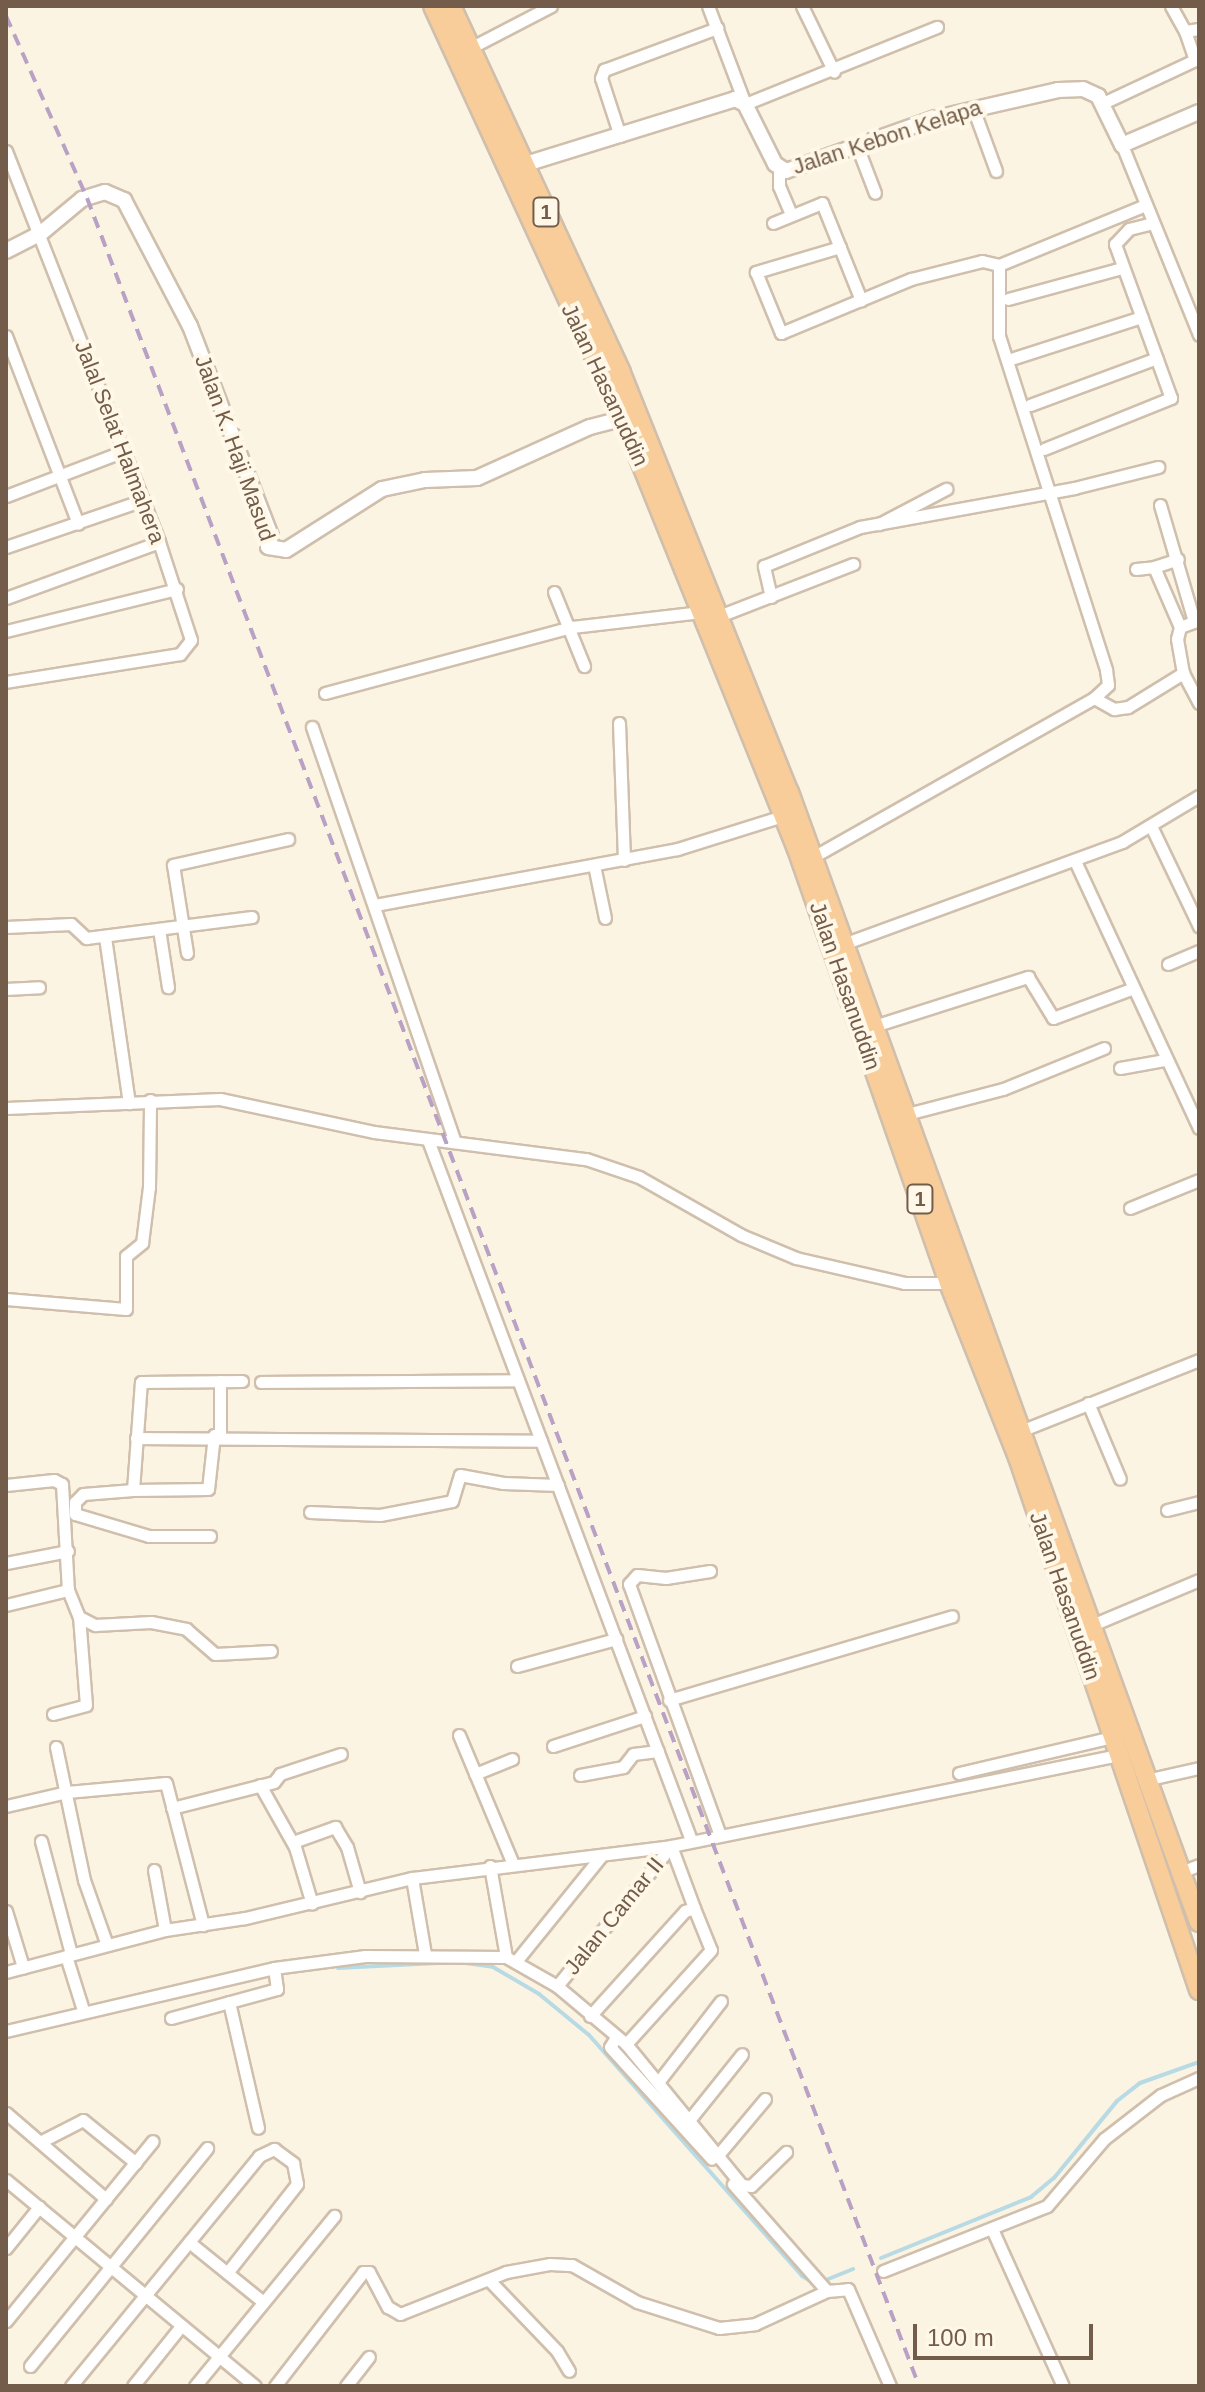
<!DOCTYPE html>
<style>
body{margin:0}
#map{position:relative;width:1205px;height:2392px;overflow:hidden;background:#fcf4e2;font-family:Arial,sans-serif}
div>[style]{position:absolute}
[style*='--x']{left:calc(var(--x)*1px);top:calc(var(--y)*1px);width:calc(var(--w)*1px);rotate:calc(var(--a)*1deg)}
.stream>*{height:4px;margin:-2px;padding:0 2px;transform-origin:2px;border-radius:2px;background:#b7dae5}
.roads{filter:drop-shadow(2px 0 #cfbfac) drop-shadow(-2px 0 #cfbfac) drop-shadow(0 2px #cfbfac) drop-shadow(0 -2px #cfbfac)}
.minor>*{height:11px;margin:-5.5px;padding:0 5.5px;transform-origin:5.5px;border-radius:5.5px;background:#fff}
.tertiary>*{height:14px;margin:-7px;padding:0 7px;transform-origin:7px;border-radius:7px;background:#fff}
.trunk>*{height:18px;margin:-9px;padding:0 9px;transform-origin:9px;border-radius:9px;background:#f8cd9a}
.rail>*{height:4px;margin-top:-2px;transform-origin:0;background:repeating-linear-gradient(90deg,#b8a1c5 0 12px,transparent 0 20px)}
span{translate:-50% -50%;white-space:nowrap;text-align:center;line-height:1.15;-webkit-text-stroke:8px #fff8e8;paint-order:stroke}
.shield-label span{padding:2px 6px;background:#fff8e8;border:2px solid;border-radius:6px;-webkit-text-stroke-width:0}
.shield-label{font-size:20px;color:#735c49;font-weight:700}
.street-label{font-size:22px;color:#735c49}
.frame{position:absolute;inset:0;border:8px solid #735c49;pointer-events:none}
.scale{position:absolute;left:913px;top:2324px;width:180px;height:36px;box-sizing:border-box;border:4px solid #735c49;border-top:0;padding-left:10px;font-size:24px;line-height:28px;white-space:nowrap;color:#735c49;-webkit-text-stroke:6px #fff8e8;paint-order:stroke}
</style>
<div id="map">
<div class="stream">
<i style="--x:338;--y:1968;--w:120;--a:-2.9"></i>
<i style="--x:458;--y:1962;--w:35;--a:8"></i>
<i style="--x:493;--y:1967;--w:53;--a:30.4"></i>
<i style="--x:539;--y:1994;--w:65;--a:39.4"></i>
<i style="--x:589;--y:2035;--w:322;--a:48.5"></i>
<i style="--x:802;--y:2276;--w:16;--a:30"></i>
<i style="--x:816;--y:2284;--w:40;--a:-22"></i>
<i style="--x:881;--y:2258;--w:162;--a:-22.1"></i>
<i style="--x:1031;--y:2197;--w:30;--a:-40"></i>
<i style="--x:1054;--y:2178;--w:99;--a:-50.7"></i>
<i style="--x:1117;--y:2101;--w:29;--a:-38"></i>
<i style="--x:1140;--y:2083;--w:63;--a:-19.6"></i>
</div>
<div class="roads">
<div class="minor">
<i style="--x:708;--y:6;--w:105;--a:69.3"></i>
<i style="--x:745;--y:104;--w:207;--a:-21.9"></i>
<i style="--x:802;--y:6;--w:73;--a:64.1"></i>
<i style="--x:1171;--y:6;--w:29;--a:61"></i>
<i style="--x:1185;--y:31;--w:14;--a:-8"></i>
<i style="--x:470;--y:48;--w:91;--a:-27.4"></i>
<i style="--x:1103;--y:103;--w:102;--a:-25.1"></i>
<i style="--x:1195;--y:60;--w:31;--a:-109"></i>
<i style="--x:973;--y:108;--w:67;--a:69.9"></i>
<i style="--x:620;--y:136;--w:61;--a:-108.1"></i>
<i style="--x:601;--y:78;--w:9;--a:-69"></i>
<i style="--x:604;--y:70;--w:121;--a:-20.4"></i>
<i style="--x:1122;--y:145;--w:205;--a:67.9"></i>
<i style="--x:857;--y:146;--w:50;--a:69"></i>
<i style="--x:6;--y:151;--w:420;--a:68.6"></i>
<i style="--x:159;--y:542;--w:103;--a:71.9"></i>
<i style="--x:191;--y:640;--w:18;--a:128"></i>
<i style="--x:180;--y:654;--w:176;--a:170.9"></i>
<i style="--x:779;--y:168;--w:18;--a:90"></i>
<i style="--x:779;--y:186;--w:30;--a:67"></i>
<i style="--x:773;--y:223;--w:53;--a:-22.2"></i>
<i style="--x:822;--y:203;--w:105;--a:68.1"></i>
<i style="--x:840;--y:247;--w:88;--a:163.4"></i>
<i style="--x:756;--y:272;--w:66;--a:67.7"></i>
<i style="--x:781;--y:333;--w:141;--a:-22.6"></i>
<i style="--x:911;--y:279;--w:73;--a:-14.2"></i>
<i style="--x:982;--y:261;--w:17;--a:13"></i>
<i style="--x:999;--y:265;--w:158;--a:-22.3"></i>
<i style="--x:999;--y:265;--w:71;--a:90"></i>
<i style="--x:999;--y:336;--w:351;--a:72.2"></i>
<i style="--x:1106;--y:670;--w:15;--a:82"></i>
<i style="--x:1108;--y:685;--w:19;--a:137"></i>
<i style="--x:1008;--y:299;--w:118;--a:-15.2"></i>
<i style="--x:6;--y:336;--w:201;--a:69"></i>
<i style="--x:1014;--y:358;--w:134;--a:-17.8"></i>
<i style="--x:1030;--y:405;--w:135;--a:-20.3"></i>
<i style="--x:1044;--y:449;--w:137;--a:-21.9"></i>
<i style="--x:1171;--y:398;--w:164;--a:-110"></i>
<i style="--x:1115;--y:244;--w:21;--a:-47"></i>
<i style="--x:1129;--y:229;--w:25;--a:-14"></i>
<i style="--x:6;--y:496;--w:126;--a:-20.9"></i>
<i style="--x:1160;--y:505;--w:121;--a:73.7"></i>
<i style="--x:879;--y:524;--w:76;--a:-27.6"></i>
<i style="--x:6;--y:547;--w:145;--a:-18.9"></i>
<i style="--x:1154;--y:567;--w:25;--a:-18"></i>
<i style="--x:1136;--y:569;--w:18;--a:-6"></i>
<i style="--x:1154;--y:567;--w:65;--a:66.6"></i>
<i style="--x:554;--y:592;--w:80;--a:67.9"></i>
<i style="--x:771;--y:597;--w:32;--a:-103"></i>
<i style="--x:764;--y:566;--w:104;--a:-22.1"></i>
<i style="--x:860;--y:527;--w:218;--a:-10.3"></i>
<i style="--x:1074;--y:488;--w:87;--a:-14"></i>
<i style="--x:6;--y:598;--w:163;--a:-20.1"></i>
<i style="--x:719;--y:616;--w:144;--a:-21.2"></i>
<i style="--x:1199;--y:620;--w:20;--a:160"></i>
<i style="--x:1180;--y:627;--w:12;--a:104"></i>
<i style="--x:1177;--y:639;--w:35;--a:80"></i>
<i style="--x:1183;--y:673;--w:34;--a:62"></i>
<i style="--x:6;--y:631;--w:176;--a:-13.8"></i>
<i style="--x:325;--y:693;--w:256;--a:-15"></i>
<i style="--x:572;--y:627;--w:130;--a:-6.6"></i>
<i style="--x:619;--y:723;--w:137;--a:87.9"></i>
<i style="--x:312;--y:727;--w:439;--a:71"></i>
<i style="--x:1152;--y:828;--w:109;--a:64.4"></i>
<i style="--x:813;--y:857;--w:323;--a:-29.5"></i>
<i style="--x:1094;--y:698;--w:23;--a:29"></i>
<i style="--x:1114;--y:709;--w:14;--a:-8"></i>
<i style="--x:1128;--y:707;--w:65;--a:-31.7"></i>
<i style="--x:1075;--y:861;--w:294;--a:65.1"></i>
<i style="--x:594;--y:865;--w:54;--a:78.3"></i>
<i style="--x:375;--y:905;--w:307;--a:-10.5"></i>
<i style="--x:677;--y:849;--w:111;--a:-17.3"></i>
<i style="--x:6;--y:927;--w:65;--a:-2.6"></i>
<i style="--x:71;--y:924;--w:21;--a:43"></i>
<i style="--x:86;--y:938;--w:167;--a:-7.2"></i>
<i style="--x:159;--y:929;--w:59;--a:81.2"></i>
<i style="--x:105;--y:937;--w:168;--a:81.8"></i>
<i style="--x:846;--y:943;--w:294;--a:-20.1"></i>
<i style="--x:1122;--y:842;--w:90;--a:-30.9"></i>
<i style="--x:187;--y:953;--w:89;--a:-99"></i>
<i style="--x:173;--y:865;--w:118;--a:-12.7"></i>
<i style="--x:1168;--y:964;--w:34;--a:-23"></i>
<i style="--x:6;--y:989;--w:33;--a:-3"></i>
<i style="--x:874;--y:1026;--w:162;--a:-17.7"></i>
<i style="--x:1028;--y:977;--w:48;--a:58.6"></i>
<i style="--x:1053;--y:1018;--w:83;--a:-20.4"></i>
<i style="--x:1120;--y:1068;--w:46;--a:-10.1"></i>
<i style="--x:6;--y:1108;--w:214;--a:-2.4"></i>
<i style="--x:220;--y:1099;--w:157;--a:12.1"></i>
<i style="--x:374;--y:1132;--w:214;--a:7.3"></i>
<i style="--x:586;--y:1159;--w:56;--a:18.8"></i>
<i style="--x:639;--y:1177;--w:117;--a:29.6"></i>
<i style="--x:741;--y:1235;--w:60;--a:22.7"></i>
<i style="--x:796;--y:1258;--w:111;--a:13"></i>
<i style="--x:904;--y:1283;--w:45;--a:0"></i>
<i style="--x:907;--y:1114;--w:99;--a:-14.6"></i>
<i style="--x:1003;--y:1089;--w:109;--a:-22.1"></i>
<i style="--x:428;--y:1140;--w:748;--a:69.41"></i>
<i style="--x:1130;--y:1208;--w:74;--a:-22.1"></i>
<i style="--x:6;--y:1299;--w:120;--a:4.8"></i>
<i style="--x:126;--y:1309;--w:53;--a:-90"></i>
<i style="--x:126;--y:1256;--w:21;--a:-39"></i>
<i style="--x:142;--y:1243;--w:56;--a:-82.9"></i>
<i style="--x:149;--y:1187;--w:87;--a:-89.3"></i>
<i style="--x:261;--y:1382;--w:257;--a:-0.4"></i>
<i style="--x:1088;--y:1403;--w:82;--a:67.2"></i>
<i style="--x:1023;--y:1430;--w:189;--a:-21.7"></i>
<i style="--x:214;--y:1435;--w:54;--a:96.3"></i>
<i style="--x:208;--y:1489;--w:75;--a:179.2"></i>
<i style="--x:133;--y:1490;--w:108;--a:-85.8"></i>
<i style="--x:141;--y:1382;--w:101;--a:-0.6"></i>
<i style="--x:220;--y:1435;--w:54;--a:-90"></i>
<i style="--x:136;--y:1438;--w:405;--a:0.4"></i>
<i style="--x:6;--y:1485;--w:48;--a:-5.9"></i>
<i style="--x:54;--y:1480;--w:9;--a:27"></i>
<i style="--x:62;--y:1484;--w:106;--a:86.8"></i>
<i style="--x:68;--y:1590;--w:29;--a:68"></i>
<i style="--x:79;--y:1617;--w:18;--a:27"></i>
<i style="--x:95;--y:1625;--w:56;--a:-3.1"></i>
<i style="--x:151;--y:1622;--w:36;--a:11"></i>
<i style="--x:186;--y:1629;--w:38;--a:41"></i>
<i style="--x:215;--y:1654;--w:56;--a:-3.1"></i>
<i style="--x:133;--y:1490;--w:50;--a:175.4"></i>
<i style="--x:83;--y:1494;--w:11;--a:135"></i>
<i style="--x:75;--y:1502;--w:12;--a:90"></i>
<i style="--x:75;--y:1514;--w:77;--a:16.6"></i>
<i style="--x:149;--y:1536;--w:61;--a:0"></i>
<i style="--x:1167;--y:1510;--w:33;--a:-14"></i>
<i style="--x:310;--y:1512;--w:70;--a:2.5"></i>
<i style="--x:380;--y:1515;--w:73;--a:-11"></i>
<i style="--x:452;--y:1501;--w:27;--a:-73"></i>
<i style="--x:460;--y:1475;--w:44;--a:10.5"></i>
<i style="--x:503;--y:1483;--w:55;--a:2.1"></i>
<i style="--x:6;--y:1563;--w:63;--a:-11"></i>
<i style="--x:710;--y:1571;--w:45;--a:171"></i>
<i style="--x:666;--y:1578;--w:29;--a:-174"></i>
<i style="--x:637;--y:1575;--w:12;--a:132"></i>
<i style="--x:629;--y:1584;--w:264;--a:70.1"></i>
<i style="--x:6;--y:1605;--w:64;--a:-13.6"></i>
<i style="--x:1092;--y:1625;--w:116;--a:-22.8"></i>
<i style="--x:517;--y:1666;--w:103;--a:-15.3"></i>
<i style="--x:669;--y:1700;--w:295;--a:-16.5"></i>
<i style="--x:53;--y:1714;--w:34;--a:-15"></i>
<i style="--x:86;--y:1705;--w:88;--a:-94.5"></i>
<i style="--x:459;--y:1735;--w:140;--a:67.3"></i>
<i style="--x:553;--y:1746;--w:97;--a:-18.1"></i>
<i style="--x:56;--y:1747;--w:136;--a:78.1"></i>
<i style="--x:84;--y:1880;--w:69;--a:70.5"></i>
<i style="--x:959;--y:1773;--w:157;--a:-13.2"></i>
<i style="--x:475;--y:1774;--w:40;--a:-22"></i>
<i style="--x:580;--y:1775;--w:44;--a:-10.5"></i>
<i style="--x:623;--y:1767;--w:16;--a:-52"></i>
<i style="--x:633;--y:1754;--w:25;--a:-7"></i>
<i style="--x:1150;--y:1779;--w:50;--a:-12.7"></i>
<i style="--x:260;--y:1785;--w:71;--a:60.6"></i>
<i style="--x:295;--y:1847;--w:59;--a:73.4"></i>
<i style="--x:6;--y:1806;--w:63;--a:-12.9"></i>
<i style="--x:67;--y:1792;--w:99;--a:-5.2"></i>
<i style="--x:166;--y:1783;--w:147;--a:75.4"></i>
<i style="--x:172;--y:1808;--w:105;--a:-14.3"></i>
<i style="--x:274;--y:1782;--w:10;--a:-53"></i>
<i style="--x:280;--y:1774;--w:64;--a:-18.2"></i>
<i style="--x:41;--y:1841;--w:117;--a:75.1"></i>
<i style="--x:293;--y:1842;--w:45;--a:-19.7"></i>
<i style="--x:335;--y:1827;--w:23;--a:59"></i>
<i style="--x:347;--y:1847;--w:47;--a:73.9"></i>
<i style="--x:671;--y:1846;--w:66;--a:69.6"></i>
<i style="--x:490;--y:1866;--w:92;--a:80"></i>
<i style="--x:154;--y:1870;--w:61;--a:79.6"></i>
<i style="--x:1181;--y:1872;--w:19;--a:-21"></i>
<i style="--x:412;--y:1878;--w:77;--a:80.3"></i>
<i style="--x:6;--y:1911;--w:59;--a:73.1"></i>
<i style="--x:66;--y:1956;--w:57;--a:72.5"></i>
<i style="--x:517;--y:1960;--w:135;--a:-51"></i>
<i style="--x:6;--y:1972;--w:164;--a:-14.8"></i>
<i style="--x:165;--y:1930;--w:81;--a:-8.5"></i>
<i style="--x:245;--y:1918;--w:172;--a:-13.5"></i>
<i style="--x:412;--y:1878;--w:261;--a:-7"></i>
<i style="--x:671;--y:1846;--w:456;--a:-11.5"></i>
<i style="--x:557;--y:1986;--w:181;--a:-50.8"></i>
<i style="--x:229;--y:2002;--w:129;--a:77"></i>
<i style="--x:590;--y:2016;--w:142;--a:-47.9"></i>
<i style="--x:685;--y:1911;--w:9;--a:-18"></i>
<i style="--x:694;--y:1908;--w:45;--a:68"></i>
<i style="--x:711;--y:1950;--w:127;--a:132.1"></i>
<i style="--x:171;--y:2018;--w:110;--a:-15.3"></i>
<i style="--x:277;--y:1989;--w:21;--a:-98"></i>
<i style="--x:6;--y:2031;--w:275;--a:-13.2"></i>
<i style="--x:274;--y:1968;--w:92;--a:-7.5"></i>
<i style="--x:365;--y:1956;--w:141;--a:0.4"></i>
<i style="--x:506;--y:1957;--w:59;--a:29.6"></i>
<i style="--x:557;--y:1986;--w:90;--a:40"></i>
<i style="--x:626;--y:2044;--w:183;--a:50.6"></i>
<i style="--x:742;--y:2185;--w:9;--a:6"></i>
<i style="--x:751;--y:2186;--w:49;--a:-44.2"></i>
<i style="--x:615;--y:2039;--w:9;--a:122"></i>
<i style="--x:610;--y:2047;--w:151;--a:47.7"></i>
<i style="--x:659;--y:2081;--w:101;--a:-52.2"></i>
<i style="--x:6;--y:2113;--w:132;--a:40.7"></i>
<i style="--x:690;--y:2119;--w:83;--a:-51.3"></i>
<i style="--x:40;--y:2142;--w:48;--a:-27.1"></i>
<i style="--x:83;--y:2120;--w:68;--a:39.1"></i>
<i style="--x:718;--y:2155;--w:73;--a:-50"></i>
<i style="--x:6;--y:2180;--w:323;--a:39.6"></i>
<i style="--x:733;--y:2184;--w:142;--a:48.7"></i>
<i style="--x:992;--y:2229;--w:172;--a:65.7"></i>
<i style="--x:189;--y:2242;--w:95;--a:39"></i>
<i style="--x:6;--y:2248;--w:53;--a:-51.2"></i>
<i style="--x:883;--y:2271;--w:176;--a:-21.6"></i>
<i style="--x:1047;--y:2206;--w:88;--a:-49.6"></i>
<i style="--x:1104;--y:2139;--w:72;--a:-37.7"></i>
<i style="--x:1161;--y:2095;--w:42;--a:-24.1"></i>
<i style="--x:489;--y:2280;--w:98;--a:46.2"></i>
<i style="--x:557;--y:2351;--w:23;--a:59"></i>
<i style="--x:6;--y:2321;--w:232;--a:-50.8"></i>
<i style="--x:30;--y:2366;--w:281;--a:-50.9"></i>
<i style="--x:71;--y:2386;--w:297;--a:-50.7"></i>
<i style="--x:259;--y:2156;--w:17;--a:-25"></i>
<i style="--x:274;--y:2149;--w:24;--a:36"></i>
<i style="--x:293;--y:2163;--w:21;--a:79"></i>
<i style="--x:297;--y:2184;--w:113;--a:128.2"></i>
<i style="--x:133;--y:2386;--w:77;--a:-51.3"></i>
<i style="--x:195;--y:2386;--w:220;--a:-50.7"></i>
<i style="--x:275;--y:2386;--w:144;--a:-52.3"></i>
<i style="--x:363;--y:2272;--w:6;--a:0"></i>
<i style="--x:369;--y:2272;--w:40;--a:62"></i>
<i style="--x:388;--y:2307;--w:14;--a:30"></i>
<i style="--x:400;--y:2314;--w:114;--a:-21.6"></i>
<i style="--x:506;--y:2272;--w:45;--a:-10.3"></i>
<i style="--x:550;--y:2264;--w:22;--a:3"></i>
<i style="--x:572;--y:2265;--w:75;--a:29.6"></i>
<i style="--x:637;--y:2302;--w:86;--a:17.6"></i>
<i style="--x:719;--y:2328;--w:36;--a:-6"></i>
<i style="--x:755;--y:2324;--w:79;--a:-24.6"></i>
<i style="--x:827;--y:2291;--w:21;--a:-5"></i>
<i style="--x:848;--y:2289;--w:106;--a:66.6"></i>
<i style="--x:346;--y:2386;--w:37;--a:-52"></i>
</div>
<div class="tertiary">
<i style="--x:516;--y:167;--w:229;--a:-17.2"></i>
<i style="--x:735;--y:99;--w:11;--a:27"></i>
<i style="--x:745;--y:104;--w:67;--a:63.4"></i>
<i style="--x:775;--y:164;--w:13;--a:32"></i>
<i style="--x:786;--y:171;--w:159;--a:-19.5"></i>
<i style="--x:936;--y:118;--w:125;--a:-12.9"></i>
<i style="--x:1058;--y:90;--w:25;--a:-2"></i>
<i style="--x:1083;--y:89;--w:17;--a:25"></i>
<i style="--x:1098;--y:96;--w:55;--a:63.9"></i>
<i style="--x:1122;--y:145;--w:84;--a:-23.2"></i>
<i style="--x:6;--y:251;--w:38;--a:-27"></i>
<i style="--x:40;--y:234;--w:55;--a:-39.8"></i>
<i style="--x:82;--y:199;--w:24;--a:-17"></i>
<i style="--x:105;--y:192;--w:21;--a:23"></i>
<i style="--x:124;--y:200;--w:142;--a:62.4"></i>
<i style="--x:190;--y:326;--w:225;--a:68.9"></i>
<i style="--x:271;--y:536;--w:11;--a:105"></i>
<i style="--x:268;--y:547;--w:18;--a:9"></i>
<i style="--x:286;--y:550;--w:114;--a:-32.4"></i>
<i style="--x:382;--y:489;--w:44;--a:-11.8"></i>
<i style="--x:425;--y:480;--w:52;--a:-2.2"></i>
<i style="--x:477;--y:478;--w:124;--a:-24.3"></i>
<i style="--x:590;--y:427;--w:40;--a:-14.4"></i>
</div>
<div class="trunk">
<i style="--x:433;--y:6;--w:451;--a:65.3"></i>
<i style="--x:622;--y:416;--w:467;--a:68"></i>
<i style="--x:797;--y:849;--w:460;--a:70.7"></i>
<i style="--x:949;--y:1283;--w:187;--a:68.4"></i>
<i style="--x:1018;--y:1457;--w:563;--a:71.24"></i>
<i style="--x:451;--y:6;--w:404;--a:65.1"></i>
<i style="--x:621;--y:373;--w:451;--a:68.2"></i>
<i style="--x:789;--y:792;--w:1202;--a:70.06"></i>
</div>
</div>
<div class="rail">
<i style="--x:6;--y:16;--w:199;--a:66"></i>
<i style="--x:87;--y:198;--w:2341;--a:69.18"></i>
</div>
<div class="shield-label">
<span style="left:546px;top:212px">1</span>
<span style="left:920px;top:1199px">1</span>
</div>
<div class="street-label">
<span style="left:887px;top:137px;rotate:-18deg">Jalan Kebon Kelapa</span>
<span style="left:605px;top:385px;rotate:65deg">Jalan Hasanuddin</span>
<span style="left:120px;top:442px;rotate:69deg">Jalal Selat Halmahera</span>
<span style="left:235px;top:448px;rotate:70deg">Jalan K. Haji Masud</span>
<span style="left:845px;top:986px;rotate:71deg">Jalan Hasanuddin</span>
<span style="left:1065px;top:1596px;rotate:71deg">Jalan Hasanuddin</span>
<span style="left:614px;top:1916px;rotate:-51deg">Jalan Camar II</span>
</div>
<div class="frame"></div>
<div class="scale">100 m</div>
</div>
